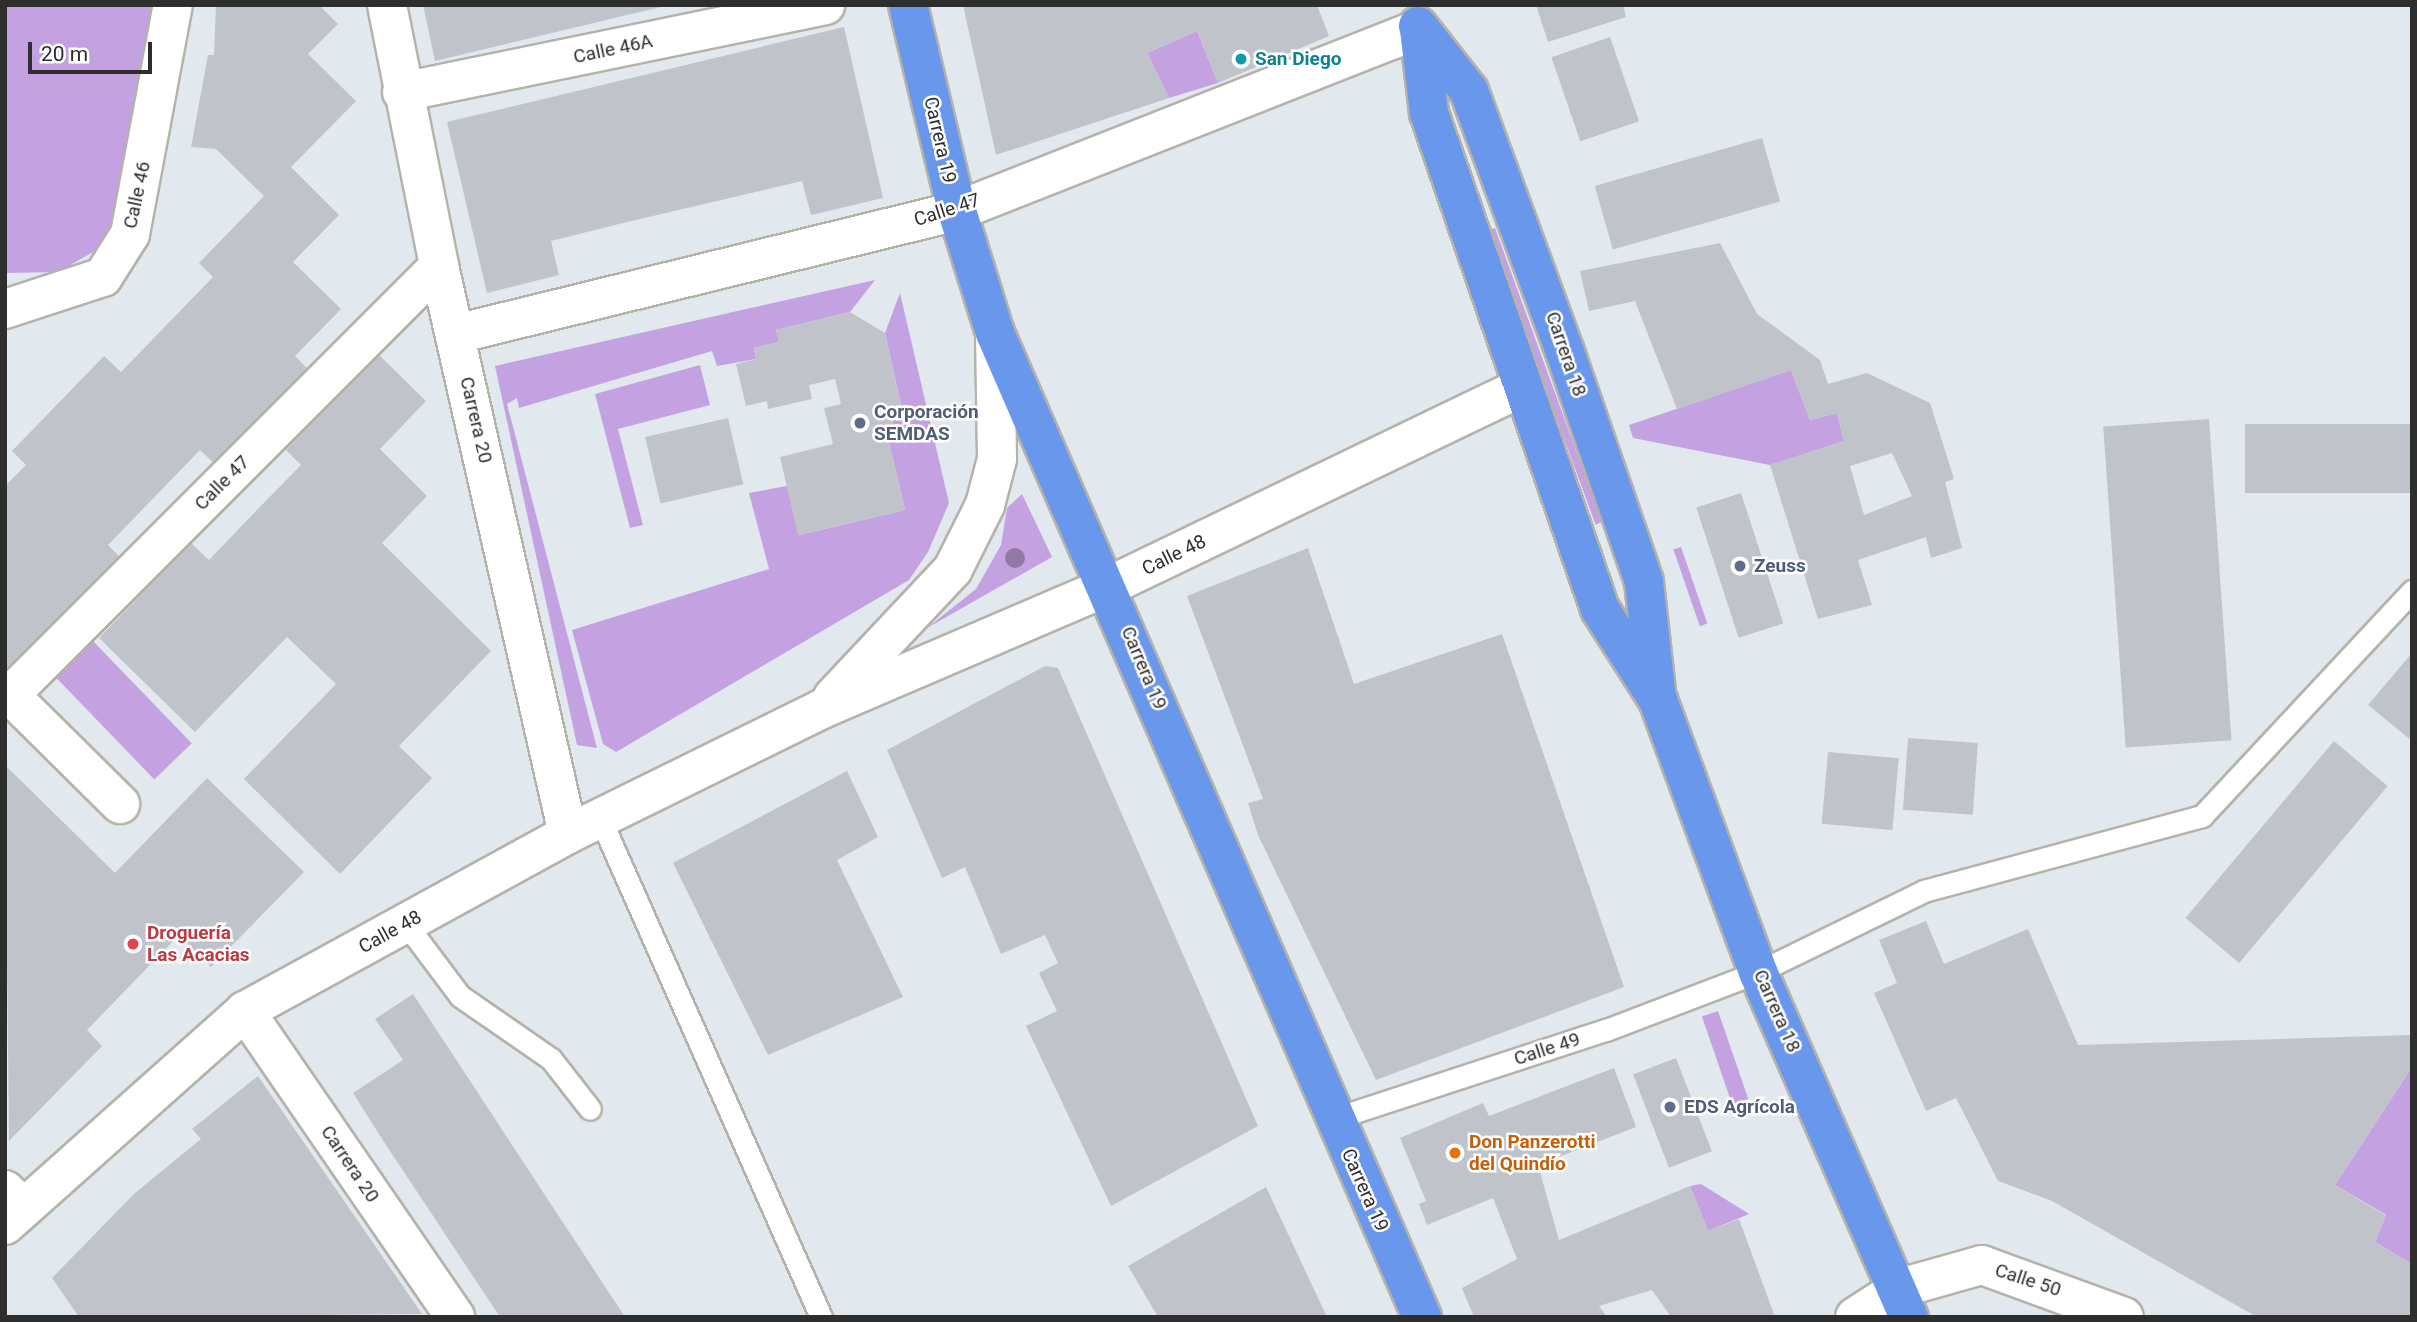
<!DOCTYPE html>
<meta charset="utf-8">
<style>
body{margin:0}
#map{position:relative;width:2417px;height:1322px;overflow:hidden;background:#e1e8ee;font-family:Roboto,sans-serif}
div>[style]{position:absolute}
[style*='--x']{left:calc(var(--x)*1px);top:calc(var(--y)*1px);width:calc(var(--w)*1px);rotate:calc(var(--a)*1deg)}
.green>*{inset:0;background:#c4a1e1;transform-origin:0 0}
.building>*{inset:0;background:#c0c4ca;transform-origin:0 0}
.roads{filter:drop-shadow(2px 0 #b5b2aa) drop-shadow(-2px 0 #b5b2aa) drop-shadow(0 2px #b5b2aa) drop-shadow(0 -2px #b5b2aa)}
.service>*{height:21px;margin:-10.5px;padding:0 10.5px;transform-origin:10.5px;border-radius:10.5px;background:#fff}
.minor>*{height:38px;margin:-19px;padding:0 19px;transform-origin:19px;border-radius:19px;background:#fff}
.tertiary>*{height:38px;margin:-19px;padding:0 19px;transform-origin:19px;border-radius:19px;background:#fff}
.secondary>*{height:38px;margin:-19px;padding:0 19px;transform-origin:19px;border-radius:19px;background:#fff}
.primary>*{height:38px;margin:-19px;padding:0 19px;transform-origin:19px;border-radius:19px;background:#6997eb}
.trees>*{width:20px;height:20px;margin:-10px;border-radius:50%;background:#9279a5}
.dots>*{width:19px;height:19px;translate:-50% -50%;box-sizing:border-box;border:4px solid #fff;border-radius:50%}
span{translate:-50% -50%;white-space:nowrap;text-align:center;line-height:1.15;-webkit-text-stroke:5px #fff;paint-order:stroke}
.street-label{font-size:19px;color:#2e2e2e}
.culture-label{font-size:19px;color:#0d838f;font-weight:700}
.left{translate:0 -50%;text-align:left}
.service-label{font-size:19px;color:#4e5e75;font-weight:700}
.health-label{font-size:19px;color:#be3a42;font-weight:700}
.food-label{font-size:19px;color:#c56008;font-weight:700}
.frame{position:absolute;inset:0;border:7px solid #2e2e2e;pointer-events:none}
.scale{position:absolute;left:28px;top:42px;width:124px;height:32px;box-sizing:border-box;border:4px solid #2e2e2e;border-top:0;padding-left:9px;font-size:21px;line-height:24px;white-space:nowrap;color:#2e2e2e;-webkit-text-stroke:5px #fff;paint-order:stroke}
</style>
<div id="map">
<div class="green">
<i style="clip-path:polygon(5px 5px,154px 5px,114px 225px,100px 248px,58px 272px,5px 273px)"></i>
<i style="clip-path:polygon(1197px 31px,1218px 83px,1169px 98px,1147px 53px)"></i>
<i style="left:1495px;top:228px;width:313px;height:7px;rotate:70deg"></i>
<i style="clip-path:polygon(875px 280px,850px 312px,776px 330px,779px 342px,754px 348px,756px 359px,717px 366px,712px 351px,519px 408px,517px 398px,507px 404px,597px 748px,577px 745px,495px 366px)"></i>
<i style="clip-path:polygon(900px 293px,949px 503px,928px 552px,909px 580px,616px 752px,603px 744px,572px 630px,769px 569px,749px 493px,787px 486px,799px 535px,905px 510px,888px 438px,896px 435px,890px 409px,901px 405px,885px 333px)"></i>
<i style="clip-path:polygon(700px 365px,710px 405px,618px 429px,643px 525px,630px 528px,595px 394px)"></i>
<i style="clip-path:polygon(1791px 370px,1810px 420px,1837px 413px,1844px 441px,1770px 465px,1633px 438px,1629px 425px)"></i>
<i style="clip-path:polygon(1022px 494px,1052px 557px,927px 628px,976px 589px,1001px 545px,1007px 508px)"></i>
<i style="left:1681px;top:547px;width:81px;height:8px;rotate:71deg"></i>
<i style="left:91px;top:639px;width:145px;height:52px;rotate:46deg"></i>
<i style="left:1718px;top:1011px;width:93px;height:17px;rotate:71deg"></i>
<i style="clip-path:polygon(2412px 1067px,2412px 1264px,2375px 1242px,2386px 1215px,2335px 1185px)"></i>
<i style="clip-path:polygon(1701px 1184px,1749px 1214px,1708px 1231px,1690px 1186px)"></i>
</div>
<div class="building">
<i style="clip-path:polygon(216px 5px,319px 5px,338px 24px,308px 54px,356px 101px,291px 167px,339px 215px,293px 262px,341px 309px,295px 356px,309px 370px,217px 466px,200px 450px,108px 545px,122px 559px,5px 680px,5px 486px,26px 465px,12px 451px,104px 356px,121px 372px,213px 277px,199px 263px,264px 196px,216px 149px,191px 147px,208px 55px,214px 55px)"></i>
<i style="clip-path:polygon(423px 5px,665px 5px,665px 6px,435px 61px)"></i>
<i style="clip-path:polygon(963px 5px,1317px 5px,1329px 36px,1218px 83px,1197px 31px,1147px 53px,1169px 98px,996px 155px)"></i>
<i style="clip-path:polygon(1536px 5px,1623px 5px,1626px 17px,1548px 42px)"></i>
<i style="clip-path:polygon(844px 27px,883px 198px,811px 215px,802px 181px,623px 223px,551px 241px,559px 275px,487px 293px,447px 122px)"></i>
<i style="left:1610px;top:37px;width:89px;height:62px;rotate:71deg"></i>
<i style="left:1762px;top:138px;width:66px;height:174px;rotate:74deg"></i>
<i style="clip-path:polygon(evenodd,1720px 243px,1757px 314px,1820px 360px,1828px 384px,1867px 373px,1930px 403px,1954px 479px,1945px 482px,1962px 548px,1931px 558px,1926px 537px,1858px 560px,1872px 605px,1818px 619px,1770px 465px,1844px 441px,1837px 413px,1810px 420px,1791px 370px,1677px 409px,1635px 301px,1589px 311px,1580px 271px,1720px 243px,1892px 453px,1912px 496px,1864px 515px,1850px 466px,1892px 453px)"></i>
<i style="clip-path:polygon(850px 312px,885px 333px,901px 406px,890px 409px,896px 436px,888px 438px,905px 510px,798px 535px,780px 457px,833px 444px,824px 408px,841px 404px,835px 379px,809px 385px,812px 399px,768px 409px,767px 401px,746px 406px,736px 364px,756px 359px,754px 348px,779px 342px,776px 330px)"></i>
<i style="clip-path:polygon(378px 354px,426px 401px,380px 449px,427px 496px,382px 543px,491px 651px,399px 746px,432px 778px,340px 874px,244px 779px,336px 684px,287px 637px,195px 732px,99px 638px,191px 543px,209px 560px,255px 512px,301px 465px,286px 450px)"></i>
<i style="left:728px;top:418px;width:68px;height:85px;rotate:77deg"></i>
<i style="left:2209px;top:419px;width:322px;height:106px;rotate:86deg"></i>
<i style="left:2412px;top:424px;width:69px;height:167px;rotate:90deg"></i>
<i style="left:1741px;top:493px;width:137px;height:47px;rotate:72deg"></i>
<i style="clip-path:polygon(1308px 548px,1354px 684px,1502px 634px,1624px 987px,1376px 1080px,1258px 835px,1248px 803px,1263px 799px,1187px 596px)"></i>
<i style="clip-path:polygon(2412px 653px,2412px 741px,2368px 705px)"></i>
<i style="clip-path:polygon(1045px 666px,1058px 668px,1258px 1126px,1111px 1206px,1026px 1026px,1057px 1011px,1039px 973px,1058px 963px,1045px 935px,1001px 954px,965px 867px,942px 878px,887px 750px)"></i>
<i style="left:1908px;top:738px;width:70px;height:72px;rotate:4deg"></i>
<i style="left:2334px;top:741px;width:70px;height:231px;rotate:40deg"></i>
<i style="left:1828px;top:752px;width:71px;height:72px;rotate:5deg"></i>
<i style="clip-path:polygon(5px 765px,115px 873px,207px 778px,304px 872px,211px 967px,179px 935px,87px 1030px,102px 1046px,9px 1141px)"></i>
<i style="clip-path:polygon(847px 771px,878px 837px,837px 860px,903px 997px,768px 1055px,673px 863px)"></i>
<i style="clip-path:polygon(1926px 921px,1944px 964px,2028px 929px,2078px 1045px,2412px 1035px,2412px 1067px,2335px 1185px,2386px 1216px,2375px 1242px,2412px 1264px,2412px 1317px,2257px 1317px,2052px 1201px,1998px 1181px,1956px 1098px,1926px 1111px,1874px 993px,1897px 983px,1879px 940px)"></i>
<i style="clip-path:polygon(413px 994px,539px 1186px,625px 1317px,500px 1317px,384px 1142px,353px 1093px,403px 1060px,375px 1019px)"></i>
<i style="left:1676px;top:1058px;width:100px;height:46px;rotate:69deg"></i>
<i style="clip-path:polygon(1614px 1068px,1636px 1127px,1538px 1165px,1559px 1240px,1690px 1186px,1708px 1231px,1739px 1219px,1775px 1317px,1671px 1317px,1652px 1290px,1599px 1306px,1607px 1317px,1474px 1317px,1462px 1288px,1517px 1259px,1493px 1198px,1427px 1225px,1419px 1204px,1426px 1201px,1400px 1138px,1483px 1103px,1489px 1116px)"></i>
<i style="clip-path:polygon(258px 1076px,422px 1314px,79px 1317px,52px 1278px,135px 1193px,201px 1139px,192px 1129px)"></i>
<i style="clip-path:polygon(1266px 1187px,1327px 1317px,1158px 1317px,1128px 1266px)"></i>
</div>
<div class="roads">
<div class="service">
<i style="--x:600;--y:818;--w:546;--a:66.11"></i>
<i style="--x:406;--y:924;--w:90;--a:53.1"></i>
<i style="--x:460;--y:996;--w:111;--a:34.7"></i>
<i style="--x:551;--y:1059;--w:63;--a:52"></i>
<i style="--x:1333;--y:1119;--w:287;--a:-18.1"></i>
<i style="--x:1606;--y:1030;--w:163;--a:-20.9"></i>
<i style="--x:1758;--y:972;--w:185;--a:-26"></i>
<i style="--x:1924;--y:891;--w:288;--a:-15.1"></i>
<i style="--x:2202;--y:816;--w:308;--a:-47"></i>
</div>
<div class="minor">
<i style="--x:387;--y:5;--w:266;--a:78.7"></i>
<i style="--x:439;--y:266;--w:582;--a:77.2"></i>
<i style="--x:402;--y:92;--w:432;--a:-11.6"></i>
<i style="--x:5;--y:309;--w:103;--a:-18.1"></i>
<i style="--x:103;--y:277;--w:51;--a:-57.9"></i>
<i style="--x:130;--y:234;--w:233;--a:-79.4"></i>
<i style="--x:456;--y:334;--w:516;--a:-13.79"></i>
<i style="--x:957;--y:211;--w:497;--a:-21.5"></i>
<i style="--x:10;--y:695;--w:155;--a:44.7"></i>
<i style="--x:5;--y:700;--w:614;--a:-45"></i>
<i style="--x:245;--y:1011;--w:371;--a:55.5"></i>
<i style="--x:5;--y:1190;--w:25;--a:45"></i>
</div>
<div class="tertiary">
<i style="--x:833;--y:697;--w:175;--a:-46.8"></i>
<i style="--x:953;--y:569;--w:72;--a:-63.4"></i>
<i style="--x:985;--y:505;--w:48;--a:-75.4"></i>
<i style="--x:997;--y:459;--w:126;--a:-90.9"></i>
<i style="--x:5;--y:1225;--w:322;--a:-41.7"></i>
<i style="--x:245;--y:1011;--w:368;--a:-28.7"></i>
<i style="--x:568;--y:834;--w:283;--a:-26.2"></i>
<i style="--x:822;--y:709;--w:312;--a:-23.2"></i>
<i style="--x:1109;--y:586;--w:457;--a:-25.7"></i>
</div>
<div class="secondary">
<i style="--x:1855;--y:1317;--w:54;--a:-32.8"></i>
<i style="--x:1900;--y:1288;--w:85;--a:-15.7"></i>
<i style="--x:1982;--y:1265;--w:151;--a:20.1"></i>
</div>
<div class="primary">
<i style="--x:908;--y:5;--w:212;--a:76.6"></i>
<i style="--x:957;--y:211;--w:128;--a:72.7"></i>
<i style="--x:995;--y:333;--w:1073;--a:66.54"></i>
<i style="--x:1418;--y:26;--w:83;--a:51.9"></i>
<i style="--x:1469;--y:91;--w:278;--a:69.8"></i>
<i style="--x:1565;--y:352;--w:243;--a:71"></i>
<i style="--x:1644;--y:582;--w:110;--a:83.7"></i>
<i style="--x:1419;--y:29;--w:85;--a:83.2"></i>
<i style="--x:1429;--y:113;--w:525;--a:70.98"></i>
<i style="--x:1600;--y:609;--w:108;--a:57.5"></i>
<i style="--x:1658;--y:700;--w:290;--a:69.8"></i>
<i style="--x:1758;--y:972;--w:377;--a:66.4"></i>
</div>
</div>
<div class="trees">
<i style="left:1015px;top:558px"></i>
</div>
<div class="dots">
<i style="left:1241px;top:59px;background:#0f9aa8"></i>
<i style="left:860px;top:423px;background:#5c6f8a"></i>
<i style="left:1740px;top:566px;background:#5c6f8a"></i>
<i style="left:133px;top:944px;background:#e0444e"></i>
<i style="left:1670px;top:1107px;background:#5c6f8a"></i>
<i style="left:1455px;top:1153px;background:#e8710a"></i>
</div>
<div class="street-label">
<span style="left:613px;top:49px;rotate:-12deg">Calle 46A</span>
<span style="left:940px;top:140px;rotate:77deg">Carrera 19</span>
<span style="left:137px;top:195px;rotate:-78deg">Calle 46</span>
<span style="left:947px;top:210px;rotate:-18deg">Calle 47</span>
<span style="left:1566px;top:354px;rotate:71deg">Carrera 18</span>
<span style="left:476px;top:420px;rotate:77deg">Carrera 20</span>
<span style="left:222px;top:483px;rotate:-45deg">Calle 47</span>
<span style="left:1174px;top:555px;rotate:-26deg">Calle 48</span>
<span style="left:1144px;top:668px;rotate:67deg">Carrera 19</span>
<span style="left:390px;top:932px;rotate:-29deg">Calle 48</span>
<span style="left:1777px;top:1011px;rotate:66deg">Carrera 18</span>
<span style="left:1547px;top:1049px;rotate:-18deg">Calle 49</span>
<span style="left:350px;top:1164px;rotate:56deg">Carrera 20</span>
<span style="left:1365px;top:1190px;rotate:66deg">Carrera 19</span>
<span style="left:2028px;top:1280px;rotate:18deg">Calle 50</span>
</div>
<div class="culture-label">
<span class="left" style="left:1255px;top:59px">San Diego</span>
</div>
<div class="service-label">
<span class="left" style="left:874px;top:423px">Corporación<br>SEMDAS</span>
<span class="left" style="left:1754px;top:566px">Zeuss</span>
<span class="left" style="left:1684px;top:1107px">EDS Agrícola</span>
</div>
<div class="health-label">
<span class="left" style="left:147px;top:944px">Droguería<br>Las Acacias</span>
</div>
<div class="food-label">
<span class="left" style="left:1469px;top:1153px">Don Panzerotti<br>del Quindío</span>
</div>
<div class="frame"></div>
<div class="scale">20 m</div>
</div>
